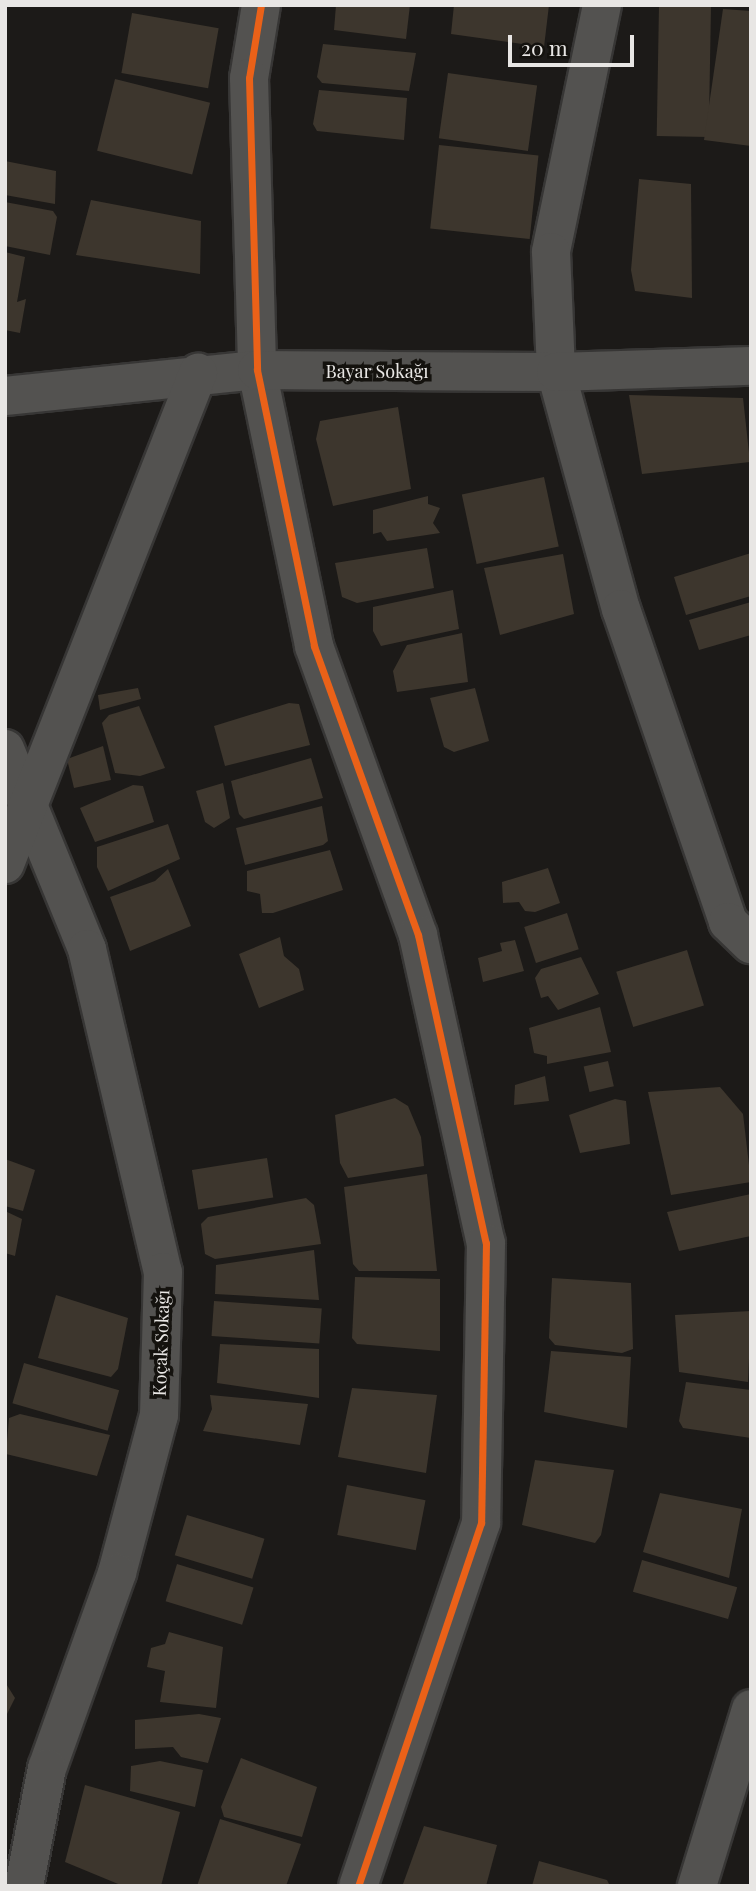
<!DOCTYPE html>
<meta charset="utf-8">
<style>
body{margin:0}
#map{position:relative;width:756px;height:1891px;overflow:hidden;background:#1c1a18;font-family:"Playfair Display",serif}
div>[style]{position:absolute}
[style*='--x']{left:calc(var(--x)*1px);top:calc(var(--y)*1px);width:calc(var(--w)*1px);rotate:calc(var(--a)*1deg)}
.building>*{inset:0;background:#3d362d;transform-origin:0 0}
.roads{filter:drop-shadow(2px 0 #373635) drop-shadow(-2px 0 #373635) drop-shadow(0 2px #373635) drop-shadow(0 -2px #373635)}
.minor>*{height:38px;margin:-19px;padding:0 19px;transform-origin:19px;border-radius:19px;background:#535250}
.cycleway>*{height:7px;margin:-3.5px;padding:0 3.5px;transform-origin:3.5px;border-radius:3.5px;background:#ea6118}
span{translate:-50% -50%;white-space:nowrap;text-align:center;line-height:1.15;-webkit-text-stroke:7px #14120e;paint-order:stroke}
.street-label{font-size:18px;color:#e8e6e4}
.frame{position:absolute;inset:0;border:7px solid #e8e6e4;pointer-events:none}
.scale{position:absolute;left:508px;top:35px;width:126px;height:32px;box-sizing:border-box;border:4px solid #e8e6e4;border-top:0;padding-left:9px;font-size:21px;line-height:24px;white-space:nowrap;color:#e8e6e4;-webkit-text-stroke:5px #14120e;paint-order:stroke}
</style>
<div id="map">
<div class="building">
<i style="clip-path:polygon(336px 5px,410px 5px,406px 39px,334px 30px)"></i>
<i style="clip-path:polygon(454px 5px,549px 5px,544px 47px,451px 34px)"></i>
<i style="left:659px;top:5px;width:52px;height:131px;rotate:1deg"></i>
<i style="clip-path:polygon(723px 9px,751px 11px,751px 146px,704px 140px)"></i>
<i style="left:132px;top:13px;width:88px;height:61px;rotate:10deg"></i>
<i style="clip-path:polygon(323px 44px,416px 53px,409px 91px,322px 83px,317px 77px)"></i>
<i style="left:448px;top:73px;width:90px;height:66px;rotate:8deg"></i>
<i style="left:115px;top:79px;width:98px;height:74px;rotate:14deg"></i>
<i style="clip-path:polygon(319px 90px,407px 98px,404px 140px,317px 131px,313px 124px)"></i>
<i style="left:439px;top:145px;width:100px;height:84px;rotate:6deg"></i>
<i style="clip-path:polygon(5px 161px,56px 171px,55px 204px,5px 195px)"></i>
<i style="clip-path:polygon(639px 179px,691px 184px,692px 298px,635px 291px,631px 270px)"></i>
<i style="clip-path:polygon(91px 200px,201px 221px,200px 274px,76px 255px)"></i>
<i style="clip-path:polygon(5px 202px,53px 211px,57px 217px,50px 255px,5px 246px)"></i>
<i style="clip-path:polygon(5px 252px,25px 257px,17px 302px,26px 299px,20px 333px,5px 330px)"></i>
<i style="clip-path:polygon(629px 395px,743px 398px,750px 462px,642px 474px)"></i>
<i style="clip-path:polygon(398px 407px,411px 489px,333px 506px,316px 439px,320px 421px)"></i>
<i style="left:544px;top:477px;width:71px;height:84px;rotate:78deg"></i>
<i style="clip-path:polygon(428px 496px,428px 504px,440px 508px,433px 523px,440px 533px,387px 541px,381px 532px,373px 534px,373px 510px)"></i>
<i style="clip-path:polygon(427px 548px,434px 588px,357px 603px,342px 597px,335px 563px)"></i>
<i style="clip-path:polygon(751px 553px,751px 596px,686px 615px,674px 577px)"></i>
<i style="clip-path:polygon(563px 554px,574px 614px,500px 635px,484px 568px)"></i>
<i style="clip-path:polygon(453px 590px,459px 629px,381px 646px,373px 631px,373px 607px)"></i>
<i style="clip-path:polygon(751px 602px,751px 635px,699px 650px,689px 620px)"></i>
<i style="clip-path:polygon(462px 633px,468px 682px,397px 692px,393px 671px,407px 645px)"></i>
<i style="clip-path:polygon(138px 688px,141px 699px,100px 710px,98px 695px)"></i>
<i style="clip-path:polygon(475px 688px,489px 741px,454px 752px,444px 747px,430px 698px)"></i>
<i style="clip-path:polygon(289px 703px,299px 704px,310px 745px,225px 766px,214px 726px)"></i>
<i style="clip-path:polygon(139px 706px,165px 768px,140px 776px,115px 773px,102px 723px,109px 715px)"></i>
<i style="clip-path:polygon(103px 746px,111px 780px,74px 788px,67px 759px)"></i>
<i style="clip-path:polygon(311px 758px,323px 798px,244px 819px,239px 814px,231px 781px)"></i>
<i style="clip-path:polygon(223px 783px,230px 818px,214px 828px,205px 822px,196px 791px)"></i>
<i style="clip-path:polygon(133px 785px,143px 786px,154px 822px,95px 842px,80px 808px)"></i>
<i style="clip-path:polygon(322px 806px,328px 841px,323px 845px,245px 865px,236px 828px)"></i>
<i style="clip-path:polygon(168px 824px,180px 859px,108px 891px,97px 867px,97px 847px)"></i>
<i style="clip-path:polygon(330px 850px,343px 890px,273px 913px,262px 913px,260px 894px,247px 891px,247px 871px)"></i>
<i style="clip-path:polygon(548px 868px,560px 903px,535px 912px,525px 911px,519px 902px,503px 903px,502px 882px)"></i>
<i style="clip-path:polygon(168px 869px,191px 926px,130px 951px,110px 897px,155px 881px)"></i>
<i style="left:567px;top:913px;width:38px;height:45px;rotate:72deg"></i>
<i style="clip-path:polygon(280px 937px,284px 956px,299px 969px,304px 990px,259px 1008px,239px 954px)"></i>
<i style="clip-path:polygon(515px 940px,524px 971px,483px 982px,478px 958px,502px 951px,500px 943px)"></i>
<i style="left:687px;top:950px;width:58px;height:74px;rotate:73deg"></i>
<i style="clip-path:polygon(581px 957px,599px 994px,558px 1010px,548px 996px,541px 998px,535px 978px,541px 969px)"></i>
<i style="clip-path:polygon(600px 1007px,611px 1052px,547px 1064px,547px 1056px,534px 1053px,529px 1028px)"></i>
<i style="left:608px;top:1061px;width:26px;height:25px;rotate:77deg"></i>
<i style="clip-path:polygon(545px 1076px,549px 1101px,514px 1105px,515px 1085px)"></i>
<i style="clip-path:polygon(720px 1087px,743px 1114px,751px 1182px,671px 1195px,648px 1092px)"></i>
<i style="clip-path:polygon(395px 1098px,408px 1106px,421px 1137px,424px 1166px,348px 1178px,340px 1163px,335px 1115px)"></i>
<i style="clip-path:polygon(615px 1099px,626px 1101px,630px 1144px,580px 1153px,569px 1115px)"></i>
<i style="left:267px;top:1158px;width:40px;height:76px;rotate:81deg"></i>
<i style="clip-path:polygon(5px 1159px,35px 1170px,23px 1211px,5px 1206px)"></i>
<i style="clip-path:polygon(427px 1174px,437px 1271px,359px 1271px,353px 1264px,344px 1187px)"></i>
<i style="clip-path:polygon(751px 1194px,751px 1236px,679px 1251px,667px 1212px)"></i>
<i style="clip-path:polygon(306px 1198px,314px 1205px,321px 1244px,215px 1259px,205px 1254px,201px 1224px,208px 1217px)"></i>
<i style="clip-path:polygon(5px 1211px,22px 1219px,15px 1256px,5px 1253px)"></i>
<i style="clip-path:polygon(314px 1250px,319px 1300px,215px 1294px,216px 1265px)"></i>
<i style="clip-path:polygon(355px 1277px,440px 1279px,440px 1351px,357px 1344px,352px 1338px)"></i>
<i style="clip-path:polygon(552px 1278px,631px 1283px,633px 1349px,622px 1353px,555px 1345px,549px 1338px)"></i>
<i style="clip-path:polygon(56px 1295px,128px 1318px,118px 1369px,111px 1377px,38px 1358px)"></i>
<i style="left:214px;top:1301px;width:108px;height:35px;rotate:4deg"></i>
<i style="clip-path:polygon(751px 1311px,748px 1382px,679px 1372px,675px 1315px)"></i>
<i style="clip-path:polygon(220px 1344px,319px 1349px,319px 1398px,217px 1383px)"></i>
<i style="clip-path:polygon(551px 1351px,631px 1357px,627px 1428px,544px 1412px)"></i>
<i style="left:24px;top:1363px;width:99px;height:42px;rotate:16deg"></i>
<i style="clip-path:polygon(686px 1382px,751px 1390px,751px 1438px,683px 1428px,679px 1421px)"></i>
<i style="clip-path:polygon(352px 1388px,437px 1395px,426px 1473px,338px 1457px)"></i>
<i style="clip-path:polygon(210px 1395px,308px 1404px,300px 1445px,203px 1431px,212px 1409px)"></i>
<i style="clip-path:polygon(20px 1414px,110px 1435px,97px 1476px,6px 1454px,9px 1418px)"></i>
<i style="clip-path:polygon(535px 1460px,614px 1470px,601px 1535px,595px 1543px,522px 1525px)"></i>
<i style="left:347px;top:1485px;width:80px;height:51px;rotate:11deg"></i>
<i style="clip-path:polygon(660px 1493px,742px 1509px,729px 1578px,643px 1552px)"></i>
<i style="left:187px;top:1515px;width:81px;height:42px;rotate:17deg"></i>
<i style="left:642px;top:1560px;width:99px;height:33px;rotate:16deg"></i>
<i style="left:177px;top:1564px;width:80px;height:39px;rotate:17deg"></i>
<i style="clip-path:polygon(169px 1632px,223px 1647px,216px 1708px,160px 1702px,165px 1671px,147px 1667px,151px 1648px,165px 1644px)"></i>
<i style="clip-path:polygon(5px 1682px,15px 1698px,5px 1718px)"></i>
<i style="clip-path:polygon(199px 1714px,221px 1718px,208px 1763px,181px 1757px,173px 1747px,135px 1749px,135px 1720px)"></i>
<i style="clip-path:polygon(241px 1758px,317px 1787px,302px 1837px,224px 1817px,221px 1807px)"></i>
<i style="clip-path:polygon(160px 1761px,203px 1770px,195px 1807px,130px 1791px,131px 1766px)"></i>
<i style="clip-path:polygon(85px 1785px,180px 1812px,161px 1886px,123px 1886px,65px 1862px)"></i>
<i style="clip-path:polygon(220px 1819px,301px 1844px,286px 1886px,197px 1886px)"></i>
<i style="clip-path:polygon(424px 1826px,497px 1845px,486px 1886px,403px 1884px)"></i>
<i style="clip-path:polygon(539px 1861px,607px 1880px,610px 1886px,532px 1886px)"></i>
</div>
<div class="roads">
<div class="minor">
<i style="--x:261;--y:5;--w:74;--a:99.3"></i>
<i style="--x:249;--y:78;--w:292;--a:88.4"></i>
<i style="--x:257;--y:370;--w:282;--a:78.3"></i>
<i style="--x:314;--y:646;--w:307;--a:70.2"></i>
<i style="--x:418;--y:935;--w:315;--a:77.6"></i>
<i style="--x:486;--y:1243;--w:280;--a:91"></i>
<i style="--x:481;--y:1523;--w:383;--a:108.7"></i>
<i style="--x:602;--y:5;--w:252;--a:101.7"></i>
<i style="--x:551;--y:252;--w:120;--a:87.6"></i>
<i style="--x:556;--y:372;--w:246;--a:74.7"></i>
<i style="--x:621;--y:609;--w:331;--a:71.1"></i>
<i style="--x:728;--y:922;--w:32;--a:44"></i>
<i style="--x:5;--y:396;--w:253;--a:-5.9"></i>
<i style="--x:257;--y:370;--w:299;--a:0.4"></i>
<i style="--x:556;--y:372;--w:195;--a:-1.8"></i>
<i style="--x:5;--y:749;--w:216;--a:67.7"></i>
<i style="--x:87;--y:949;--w:332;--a:76.8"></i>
<i style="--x:163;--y:1272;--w:143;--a:91.6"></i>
<i style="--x:159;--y:1415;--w:163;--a:104.9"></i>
<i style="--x:117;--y:1573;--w:207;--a:109.7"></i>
<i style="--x:47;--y:1768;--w:120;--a:101"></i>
<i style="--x:5;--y:864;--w:528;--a:-68.54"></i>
<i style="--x:697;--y:1886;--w:185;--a:-73"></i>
</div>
</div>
<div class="cycleway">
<i style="--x:261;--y:5;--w:74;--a:99.3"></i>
<i style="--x:249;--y:78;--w:292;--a:88.4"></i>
<i style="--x:257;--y:370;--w:282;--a:78.3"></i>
<i style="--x:314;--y:646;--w:307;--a:70.2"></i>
<i style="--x:418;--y:935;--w:315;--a:77.6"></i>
<i style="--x:486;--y:1243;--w:280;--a:91"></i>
<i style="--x:481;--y:1523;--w:383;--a:108.7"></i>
</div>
<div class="street-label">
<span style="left:377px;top:371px">Bayar Sokağı</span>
<span style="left:161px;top:1343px;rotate:-88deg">Koçak Sokağı</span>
</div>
<div class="frame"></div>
<div class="scale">20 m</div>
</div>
